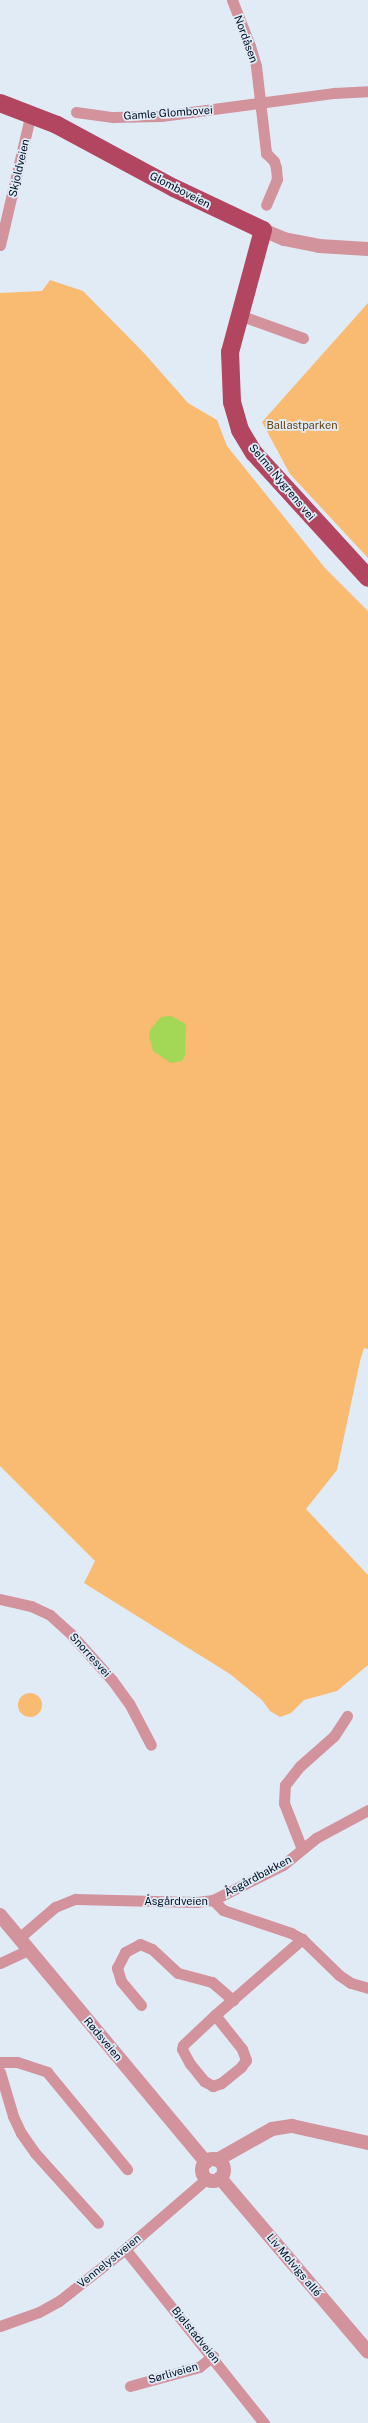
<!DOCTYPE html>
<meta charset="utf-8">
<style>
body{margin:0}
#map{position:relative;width:368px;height:2423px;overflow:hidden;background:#e0ebf6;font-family:"Public Sans",sans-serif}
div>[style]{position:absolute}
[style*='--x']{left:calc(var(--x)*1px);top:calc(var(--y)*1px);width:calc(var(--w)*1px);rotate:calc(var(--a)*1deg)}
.green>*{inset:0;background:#f9ba72}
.round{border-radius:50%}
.water>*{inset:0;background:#a2d856}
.minor>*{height:11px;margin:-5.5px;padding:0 5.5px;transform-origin:5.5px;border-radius:5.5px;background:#d2939d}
.tertiary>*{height:14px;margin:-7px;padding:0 7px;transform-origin:7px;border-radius:7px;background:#d2939d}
.tertiary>.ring{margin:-7px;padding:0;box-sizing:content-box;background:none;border:14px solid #d2939d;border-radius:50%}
.primary>*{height:18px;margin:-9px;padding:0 9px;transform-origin:9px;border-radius:9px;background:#b2455f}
span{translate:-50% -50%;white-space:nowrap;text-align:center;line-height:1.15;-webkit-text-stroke:3.5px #e0ebf6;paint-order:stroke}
.street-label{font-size:11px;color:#001023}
.park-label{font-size:11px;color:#664111}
</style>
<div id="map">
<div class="green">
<i style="clip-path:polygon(50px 280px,83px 291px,144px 353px,188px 403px,217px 420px,227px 446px,325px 568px,368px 611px,368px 1349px,364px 1348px,360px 1361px,337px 1470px,306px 1509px,368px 1575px,368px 1665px,337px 1691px,304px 1700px,291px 1713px,280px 1717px,270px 1711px,262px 1700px,230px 1674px,84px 1583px,95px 1561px,0 1466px,0 293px,42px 291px)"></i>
<i style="clip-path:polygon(368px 303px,368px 558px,290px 474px,262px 422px)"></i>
<i class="round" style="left:18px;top:1693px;width:24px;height:24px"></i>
</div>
<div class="water">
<i style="clip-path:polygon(171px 1016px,186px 1024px,185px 1055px,182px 1061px,171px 1063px,153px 1051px,149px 1036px,150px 1030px,161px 1017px)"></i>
</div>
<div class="minor">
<i style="--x:232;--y:0;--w:49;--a:68.6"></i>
<i style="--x:250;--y:46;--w:21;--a:73"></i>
<i style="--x:256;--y:66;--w:88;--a:83.4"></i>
<i style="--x:266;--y:153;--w:11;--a:45"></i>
<i style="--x:274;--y:161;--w:7;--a:74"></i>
<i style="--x:276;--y:168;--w:11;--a:85"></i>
<i style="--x:277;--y:179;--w:28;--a:113"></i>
<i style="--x:76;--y:112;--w:37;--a:8"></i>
<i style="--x:113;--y:117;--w:48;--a:-1.2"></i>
<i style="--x:161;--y:116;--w:175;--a:-7.6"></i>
<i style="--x:334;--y:93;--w:34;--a:-3"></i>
<i style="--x:0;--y:245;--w:136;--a:-76.8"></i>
<i style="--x:239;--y:315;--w:68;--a:19.8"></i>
<i style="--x:0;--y:1599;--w:32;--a:13"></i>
<i style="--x:31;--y:1606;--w:21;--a:25"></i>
<i style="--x:50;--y:1615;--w:27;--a:42"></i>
<i style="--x:70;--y:1633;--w:63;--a:48.2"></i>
<i style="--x:112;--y:1680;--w:29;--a:54"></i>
<i style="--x:129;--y:1703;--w:47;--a:62.4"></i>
<i style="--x:302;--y:1849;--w:49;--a:-111.4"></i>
<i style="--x:284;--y:1803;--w:18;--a:-87"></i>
<i style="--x:285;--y:1785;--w:24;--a:-52"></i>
<i style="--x:300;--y:1766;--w:45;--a:-41.4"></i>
<i style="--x:334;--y:1736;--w:24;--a:-57"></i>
<i style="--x:213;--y:1900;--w:14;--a:45"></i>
<i style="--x:223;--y:1910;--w:72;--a:18.7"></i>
<i style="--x:291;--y:1933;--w:13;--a:29"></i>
<i style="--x:302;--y:1939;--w:52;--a:44.2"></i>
<i style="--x:339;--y:1975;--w:14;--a:34"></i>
<i style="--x:351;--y:1983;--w:18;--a:16"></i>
<i style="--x:19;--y:1938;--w:48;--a:-40.7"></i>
<i style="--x:55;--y:1907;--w:22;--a:-22"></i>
<i style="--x:75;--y:1899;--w:121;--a:1.4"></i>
<i style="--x:196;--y:1902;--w:17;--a:-7"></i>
<i style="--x:213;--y:1900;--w:78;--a:-26.6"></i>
<i style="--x:283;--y:1865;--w:43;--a:-39.3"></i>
<i style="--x:316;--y:1838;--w:59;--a:-28.3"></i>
<i style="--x:0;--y:1963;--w:31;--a:-25"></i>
<i style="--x:141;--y:2005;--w:31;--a:-130"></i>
<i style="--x:121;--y:1981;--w:14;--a:-107"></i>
<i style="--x:117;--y:1968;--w:18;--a:-63"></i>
<i style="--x:125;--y:1952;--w:17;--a:-28"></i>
<i style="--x:140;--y:1944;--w:13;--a:23"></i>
<i style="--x:152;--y:1949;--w:35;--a:43"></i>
<i style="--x:178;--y:1973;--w:35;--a:15"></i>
<i style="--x:212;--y:1982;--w:28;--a:41"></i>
<i style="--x:215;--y:2015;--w:43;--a:51.5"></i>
<i style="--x:242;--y:2049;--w:12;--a:70"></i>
<i style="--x:246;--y:2060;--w:9;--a:126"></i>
<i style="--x:241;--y:2067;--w:26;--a:141"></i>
<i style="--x:221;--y:2083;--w:9;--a:159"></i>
<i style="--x:213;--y:2086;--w:10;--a:-151"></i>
<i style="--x:204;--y:2081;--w:22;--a:-129"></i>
<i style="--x:190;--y:2064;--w:17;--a:-118"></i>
<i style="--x:182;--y:2049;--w:4;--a:-76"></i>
<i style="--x:183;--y:2045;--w:44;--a:-43.2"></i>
<i style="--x:215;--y:2015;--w:116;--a:-41.1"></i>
<i style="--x:0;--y:2062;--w:17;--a:0"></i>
<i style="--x:17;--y:2062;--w:32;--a:18"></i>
<i style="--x:47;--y:2072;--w:126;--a:50.5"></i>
<i style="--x:0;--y:2072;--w:46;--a:73.5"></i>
<i style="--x:13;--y:2116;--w:19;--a:65"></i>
<i style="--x:21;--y:2133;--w:24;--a:55"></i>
<i style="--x:35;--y:2153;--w:94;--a:48"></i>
<i style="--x:125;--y:2249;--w:223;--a:51.4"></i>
<i style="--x:0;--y:2326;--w:41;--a:-19.7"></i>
<i style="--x:39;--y:2312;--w:23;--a:-29"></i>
<i style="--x:59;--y:2301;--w:84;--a:-38.2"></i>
<i style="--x:125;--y:2249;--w:107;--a:-40.8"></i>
<i style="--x:130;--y:2386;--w:72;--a:-15.4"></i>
<i style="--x:199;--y:2367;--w:18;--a:-38"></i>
</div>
<div class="tertiary">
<i style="--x:263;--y:230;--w:23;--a:23"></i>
<i style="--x:284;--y:239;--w:36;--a:11"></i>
<i style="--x:319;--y:246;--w:49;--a:3.5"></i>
<i style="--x:0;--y:1915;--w:322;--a:50.2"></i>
<i class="ring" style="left:202px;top:2159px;width:8px;height:8px"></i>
<i style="--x:217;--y:2160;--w:63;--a:-29.4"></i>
<i style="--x:272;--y:2129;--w:20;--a:-9"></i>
<i style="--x:292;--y:2126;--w:78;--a:12.6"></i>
<i style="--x:220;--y:2178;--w:228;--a:49.6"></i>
</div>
<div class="primary">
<i style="--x:0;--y:103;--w:61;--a:21.1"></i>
<i style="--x:57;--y:125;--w:133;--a:28.3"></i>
<i style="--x:174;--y:188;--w:98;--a:25.3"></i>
<i style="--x:263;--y:230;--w:126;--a:105.1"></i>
<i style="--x:230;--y:352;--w:50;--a:87.7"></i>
<i style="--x:232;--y:402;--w:29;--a:74"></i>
<i style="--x:240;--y:430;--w:27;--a:59"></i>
<i style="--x:254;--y:453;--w:169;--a:47.6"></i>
</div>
<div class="street-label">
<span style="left:246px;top:39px;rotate:70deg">Nordåsen</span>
<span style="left:168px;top:113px;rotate:-4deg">Gamle Glombovei</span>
<span style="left:19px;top:168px;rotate:-77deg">Skjoldveien</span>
<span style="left:180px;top:190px;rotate:27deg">Glomboveien</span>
<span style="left:282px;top:482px;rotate:50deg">Selma Nygrens vei</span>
<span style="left:90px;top:1655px;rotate:48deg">Snorresvei</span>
<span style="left:258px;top:1876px;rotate:-28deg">Åsgårdbakken</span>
<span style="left:176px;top:1901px">Åsgårdveien</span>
<span style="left:103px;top:2039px;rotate:50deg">Rødsveien</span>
<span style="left:109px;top:2261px;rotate:-39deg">Vennelystveien</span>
<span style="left:294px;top:2265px;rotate:50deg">Liv Molvigs allé</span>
<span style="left:196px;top:2335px;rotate:51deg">Bjølstadveien</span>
<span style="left:173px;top:2373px;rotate:-16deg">Sørliveien</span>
</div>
<div class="park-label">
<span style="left:302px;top:425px">Ballastparken</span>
</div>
</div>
